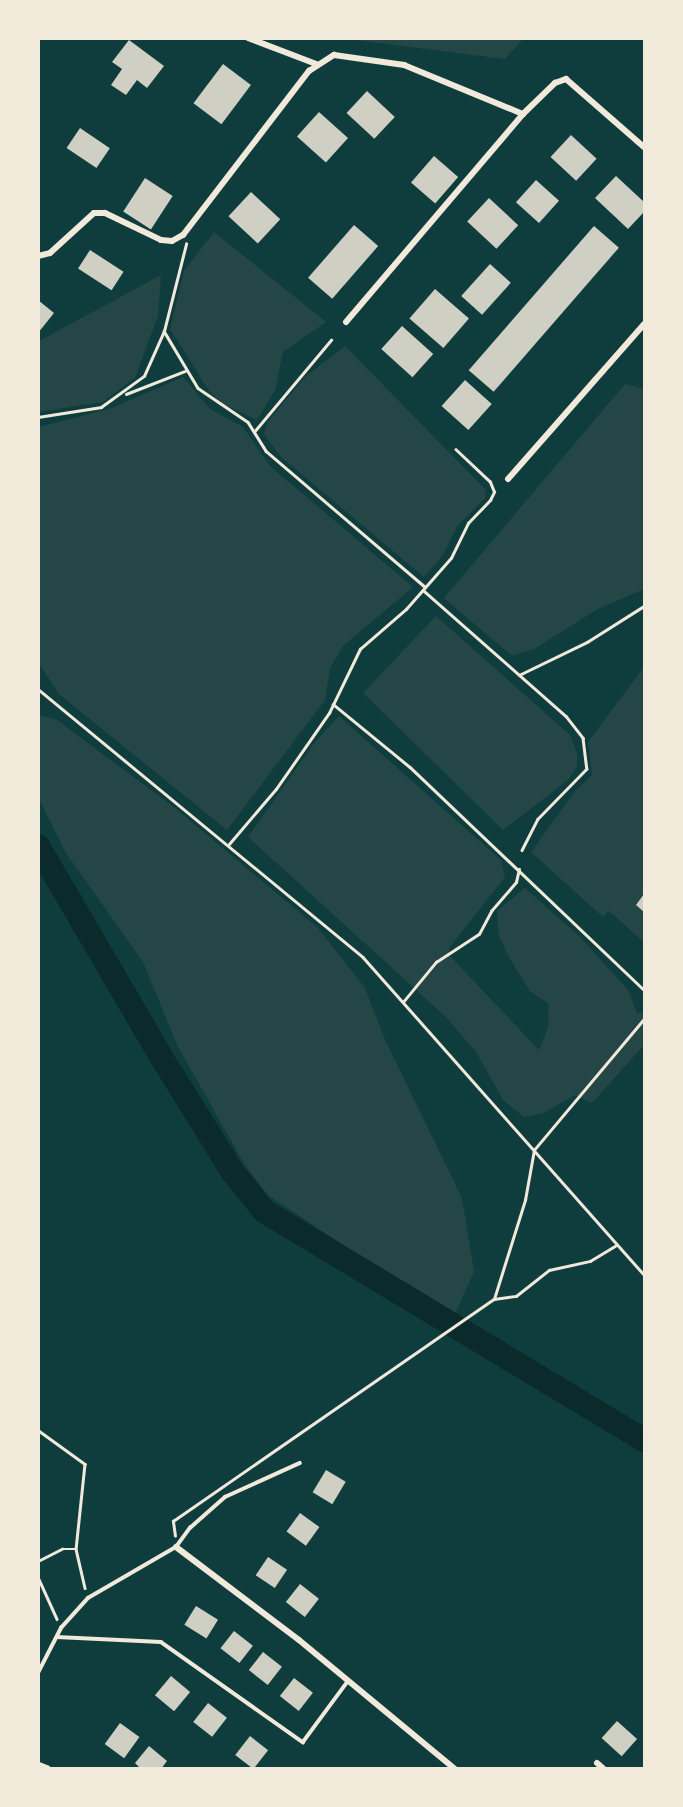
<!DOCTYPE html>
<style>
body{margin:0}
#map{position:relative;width:683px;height:1807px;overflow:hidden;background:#0f3d3e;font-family:"Work Sans",sans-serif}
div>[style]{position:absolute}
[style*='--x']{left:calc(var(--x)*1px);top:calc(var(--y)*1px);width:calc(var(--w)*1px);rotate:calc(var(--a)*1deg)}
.green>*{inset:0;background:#244646}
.river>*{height:24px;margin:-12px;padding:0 12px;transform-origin:12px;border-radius:12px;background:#0a2a2b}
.building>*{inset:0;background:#cfcfc3;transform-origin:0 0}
.path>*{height:2.5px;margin:-1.25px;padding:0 1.25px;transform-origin:1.25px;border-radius:1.25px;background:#f1e9da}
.service>*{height:3.5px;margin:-1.75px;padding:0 1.75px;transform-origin:1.75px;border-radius:1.75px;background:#f1e9da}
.minor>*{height:6px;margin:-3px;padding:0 3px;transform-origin:3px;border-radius:3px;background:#f1e9da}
.secondary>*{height:9px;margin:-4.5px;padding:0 4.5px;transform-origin:4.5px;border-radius:4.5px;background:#f1e9da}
span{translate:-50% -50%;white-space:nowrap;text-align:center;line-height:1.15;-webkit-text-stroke:5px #f1e9da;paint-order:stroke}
.frame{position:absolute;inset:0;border:40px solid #f1e9da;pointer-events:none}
</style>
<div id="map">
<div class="green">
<i style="clip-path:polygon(347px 39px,523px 39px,505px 59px)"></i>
<i style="clip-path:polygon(214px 232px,326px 322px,283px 352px,275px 390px,257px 420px,223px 404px,209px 391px,170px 329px,184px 271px)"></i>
<i style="clip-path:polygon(161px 275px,158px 316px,135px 378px,103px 402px,39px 412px,39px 341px)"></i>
<i style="clip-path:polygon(345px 346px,486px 490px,485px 498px,458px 525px,441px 558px,424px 577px,281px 457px,264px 434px,268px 421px,306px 376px)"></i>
<i style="clip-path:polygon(183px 377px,210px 409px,243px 427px,270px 466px,413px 587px,343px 646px,330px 668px,325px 700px,227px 830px,60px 695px,39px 664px,39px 427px,112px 408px)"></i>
<i style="clip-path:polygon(625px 384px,644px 389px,644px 589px,598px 609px,534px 649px,512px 656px,444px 598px)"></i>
<i style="clip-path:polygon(436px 616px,570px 735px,577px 753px,577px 767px,568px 780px,503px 830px,363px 693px)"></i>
<i style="clip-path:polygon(644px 667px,644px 942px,609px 911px,603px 917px,531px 852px,575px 791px,592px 775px,588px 742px)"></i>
<i style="clip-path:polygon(39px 715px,57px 720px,175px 808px,318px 928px,365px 988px,385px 1040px,462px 1198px,474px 1272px,453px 1318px,268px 1195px,245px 1165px,178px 1047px,143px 962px,66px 853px,39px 799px)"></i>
<i style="clip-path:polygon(339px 716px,501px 860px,505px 877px,449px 948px,450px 956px,539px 1050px,548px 1028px,549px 1004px,530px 991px,511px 961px,499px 936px,497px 911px,525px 888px,580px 937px,628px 990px,637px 1013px,644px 1012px,644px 1045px,592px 1103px,575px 1095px,544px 1113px,524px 1117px,503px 1100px,476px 1052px,446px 1017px,248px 837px,315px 742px)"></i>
</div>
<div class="river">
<i style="--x:38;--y:846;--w:251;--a:59.7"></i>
<i style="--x:165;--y:1063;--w:127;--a:58.2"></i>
<i style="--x:232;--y:1171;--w:51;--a:51.3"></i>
<i style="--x:264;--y:1211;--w:444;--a:31.1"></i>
</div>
<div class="building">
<i style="clip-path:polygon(129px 40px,164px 66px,147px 88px,137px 80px,126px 95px,111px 85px,122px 69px,112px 62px)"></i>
<i style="left:223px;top:64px;width:35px;height:49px;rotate:37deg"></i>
<i style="left:367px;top:91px;width:38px;height:30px;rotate:43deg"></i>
<i style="left:319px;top:112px;width:39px;height:33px;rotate:42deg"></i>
<i style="left:80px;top:128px;width:36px;height:24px;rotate:34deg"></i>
<i style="left:571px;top:135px;width:35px;height:30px;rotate:43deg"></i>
<i style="left:434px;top:156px;width:32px;height:35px;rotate:41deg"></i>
<i style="clip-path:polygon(616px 176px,644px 202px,644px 212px,628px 229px,595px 198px)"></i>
<i style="left:145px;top:178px;width:33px;height:40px;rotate:33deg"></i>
<i style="left:536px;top:180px;width:31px;height:30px;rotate:42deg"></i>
<i style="left:251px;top:192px;width:40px;height:33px;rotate:43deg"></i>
<i style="left:489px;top:198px;width:40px;height:32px;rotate:43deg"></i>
<i style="left:354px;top:225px;width:32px;height:70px;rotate:41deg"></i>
<i style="left:594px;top:226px;width:33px;height:191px;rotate:41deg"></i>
<i style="left:90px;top:250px;width:40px;height:22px;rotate:33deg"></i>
<i style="left:490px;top:264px;width:28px;height:43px;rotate:42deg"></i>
<i style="left:435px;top:289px;width:45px;height:39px;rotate:41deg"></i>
<i style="clip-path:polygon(38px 300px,54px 313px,38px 333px)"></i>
<i style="left:402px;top:326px;width:42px;height:31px;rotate:42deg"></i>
<i style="left:465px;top:380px;width:36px;height:35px;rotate:42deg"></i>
<i style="clip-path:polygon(644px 894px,644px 912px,636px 905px)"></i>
<i style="left:326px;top:1470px;width:23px;height:26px;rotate:31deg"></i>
<i style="left:300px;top:1513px;width:24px;height:23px;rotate:36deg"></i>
<i style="left:268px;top:1557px;width:23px;height:22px;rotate:34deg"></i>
<i style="left:300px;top:1584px;width:24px;height:23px;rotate:38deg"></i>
<i style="left:196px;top:1606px;width:26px;height:22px;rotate:32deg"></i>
<i style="left:234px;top:1631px;width:24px;height:22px;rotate:38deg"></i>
<i style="left:263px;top:1652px;width:24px;height:23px;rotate:38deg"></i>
<i style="left:171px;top:1676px;width:25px;height:25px;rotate:40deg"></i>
<i style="left:294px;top:1678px;width:24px;height:23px;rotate:38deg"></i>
<i style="left:208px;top:1703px;width:24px;height:24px;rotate:38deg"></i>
<i style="left:617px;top:1721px;width:27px;height:23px;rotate:42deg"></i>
<i style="left:120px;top:1723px;width:24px;height:26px;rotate:36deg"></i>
<i style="left:250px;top:1736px;width:23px;height:24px;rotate:38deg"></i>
<i style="clip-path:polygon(149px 1746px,167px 1761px,161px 1769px,141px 1769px,135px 1763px)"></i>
</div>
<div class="path">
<i style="--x:164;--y:331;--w:66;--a:59.2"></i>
<i style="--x:198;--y:388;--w:60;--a:34.2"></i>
<i style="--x:248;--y:422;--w:34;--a:58"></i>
<i style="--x:266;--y:451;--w:209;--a:40.5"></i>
<i style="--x:126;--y:394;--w:63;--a:-21.3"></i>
<i style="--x:38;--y:417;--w:64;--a:-9"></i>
<i style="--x:101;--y:407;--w:53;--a:-35.8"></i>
<i style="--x:144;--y:376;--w:49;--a:-66"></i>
<i style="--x:164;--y:331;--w:90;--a:-75.8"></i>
<i style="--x:254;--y:432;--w:120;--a:-50.1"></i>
<i style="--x:423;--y:590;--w:191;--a:41.4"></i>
<i style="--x:566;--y:716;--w:28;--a:52"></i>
<i style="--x:583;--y:738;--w:31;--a:83"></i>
<i style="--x:587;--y:769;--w:70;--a:134.4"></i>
<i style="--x:538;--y:819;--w:35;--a:117"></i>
<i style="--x:519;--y:675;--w:76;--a:-25.9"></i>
<i style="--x:587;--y:642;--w:67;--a:-32.3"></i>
<i style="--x:38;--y:689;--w:421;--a:39.5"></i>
<i style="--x:363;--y:957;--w:424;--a:48.5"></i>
<i style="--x:333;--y:704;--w:99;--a:39.3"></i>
<i style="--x:410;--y:767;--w:323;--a:43.6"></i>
<i style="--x:229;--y:844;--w:72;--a:-49.5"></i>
<i style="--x:276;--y:789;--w:93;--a:-55.1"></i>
<i style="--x:329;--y:713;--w:71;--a:-64.2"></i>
<i style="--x:360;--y:649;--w:61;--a:-41"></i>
<i style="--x:406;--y:609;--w:68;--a:-48.6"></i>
<i style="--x:451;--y:558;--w:39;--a:-64"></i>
<i style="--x:468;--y:523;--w:32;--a:-46"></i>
<i style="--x:490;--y:500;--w:9;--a:-63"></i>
<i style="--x:494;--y:492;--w:11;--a:-112"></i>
<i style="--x:490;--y:482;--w:47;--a:-136.7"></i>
<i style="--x:403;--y:1002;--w:52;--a:-50.5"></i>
<i style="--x:436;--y:962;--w:51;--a:-33.1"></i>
<i style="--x:479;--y:934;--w:26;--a:-62"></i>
<i style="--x:491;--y:911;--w:38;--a:-49"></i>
<i style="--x:516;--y:882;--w:13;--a:-77"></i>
<i style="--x:494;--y:1299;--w:104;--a:-72.6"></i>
<i style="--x:525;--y:1200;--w:51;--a:-79.8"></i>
<i style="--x:534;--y:1150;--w:171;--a:-50"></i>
<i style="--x:38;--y:1430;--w:58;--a:35.9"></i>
<i style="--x:85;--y:1464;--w:85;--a:96"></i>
<i style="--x:76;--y:1549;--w:40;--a:77"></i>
<i style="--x:175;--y:1536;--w:15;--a:-98"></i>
<i style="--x:173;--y:1521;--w:390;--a:-34.7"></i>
<i style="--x:494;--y:1299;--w:22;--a:-8"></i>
<i style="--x:516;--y:1296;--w:42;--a:-38.2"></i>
<i style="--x:549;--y:1270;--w:42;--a:-12.4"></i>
<i style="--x:590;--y:1261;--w:29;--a:-31"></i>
<i style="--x:38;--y:1561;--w:27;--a:-27"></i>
<i style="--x:62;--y:1549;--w:14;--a:0"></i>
<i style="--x:38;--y:1577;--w:46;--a:65.7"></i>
</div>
<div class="service">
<i style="--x:57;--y:1637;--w:104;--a:2.8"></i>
<i style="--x:161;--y:1642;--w:174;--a:35.2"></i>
<i style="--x:303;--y:1742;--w:76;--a:-53.6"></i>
<i style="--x:38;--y:1673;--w:51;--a:-62.9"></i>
<i style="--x:61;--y:1628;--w:40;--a:-48"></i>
<i style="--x:88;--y:1598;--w:102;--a:-30.1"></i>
<i style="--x:176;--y:1547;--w:24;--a:-54"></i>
<i style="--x:190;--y:1528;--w:47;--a:-41.5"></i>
<i style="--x:225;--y:1497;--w:82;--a:-24.4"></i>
</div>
<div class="minor">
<i style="--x:248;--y:38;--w:73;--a:20.9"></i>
<i style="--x:38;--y:256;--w:12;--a:-14"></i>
<i style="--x:50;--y:253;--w:59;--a:-42.3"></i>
<i style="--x:94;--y:213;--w:11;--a:0"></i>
<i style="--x:105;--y:213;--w:62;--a:25.7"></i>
<i style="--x:161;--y:240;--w:11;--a:5"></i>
<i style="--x:172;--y:241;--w:13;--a:-29"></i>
<i style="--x:183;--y:235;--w:207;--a:-52.5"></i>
<i style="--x:309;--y:71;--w:30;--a:-33"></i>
<i style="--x:334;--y:55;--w:71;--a:8.1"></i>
<i style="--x:404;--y:65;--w:129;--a:22.4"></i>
<i style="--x:523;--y:114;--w:45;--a:-44.1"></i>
<i style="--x:555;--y:83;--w:12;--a:-20"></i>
<i style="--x:566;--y:79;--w:103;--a:41.1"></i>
<i style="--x:346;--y:322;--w:273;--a:-49.6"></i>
<i style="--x:508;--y:479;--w:206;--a:-48.7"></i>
<i style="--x:176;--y:1547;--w:154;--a:37.1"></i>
<i style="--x:299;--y:1640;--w:202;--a:39.6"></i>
<i style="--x:597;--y:1763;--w:9;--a:41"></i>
</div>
<div class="secondary">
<i style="--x:38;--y:1766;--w:9;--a:21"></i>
</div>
<div class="frame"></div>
</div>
